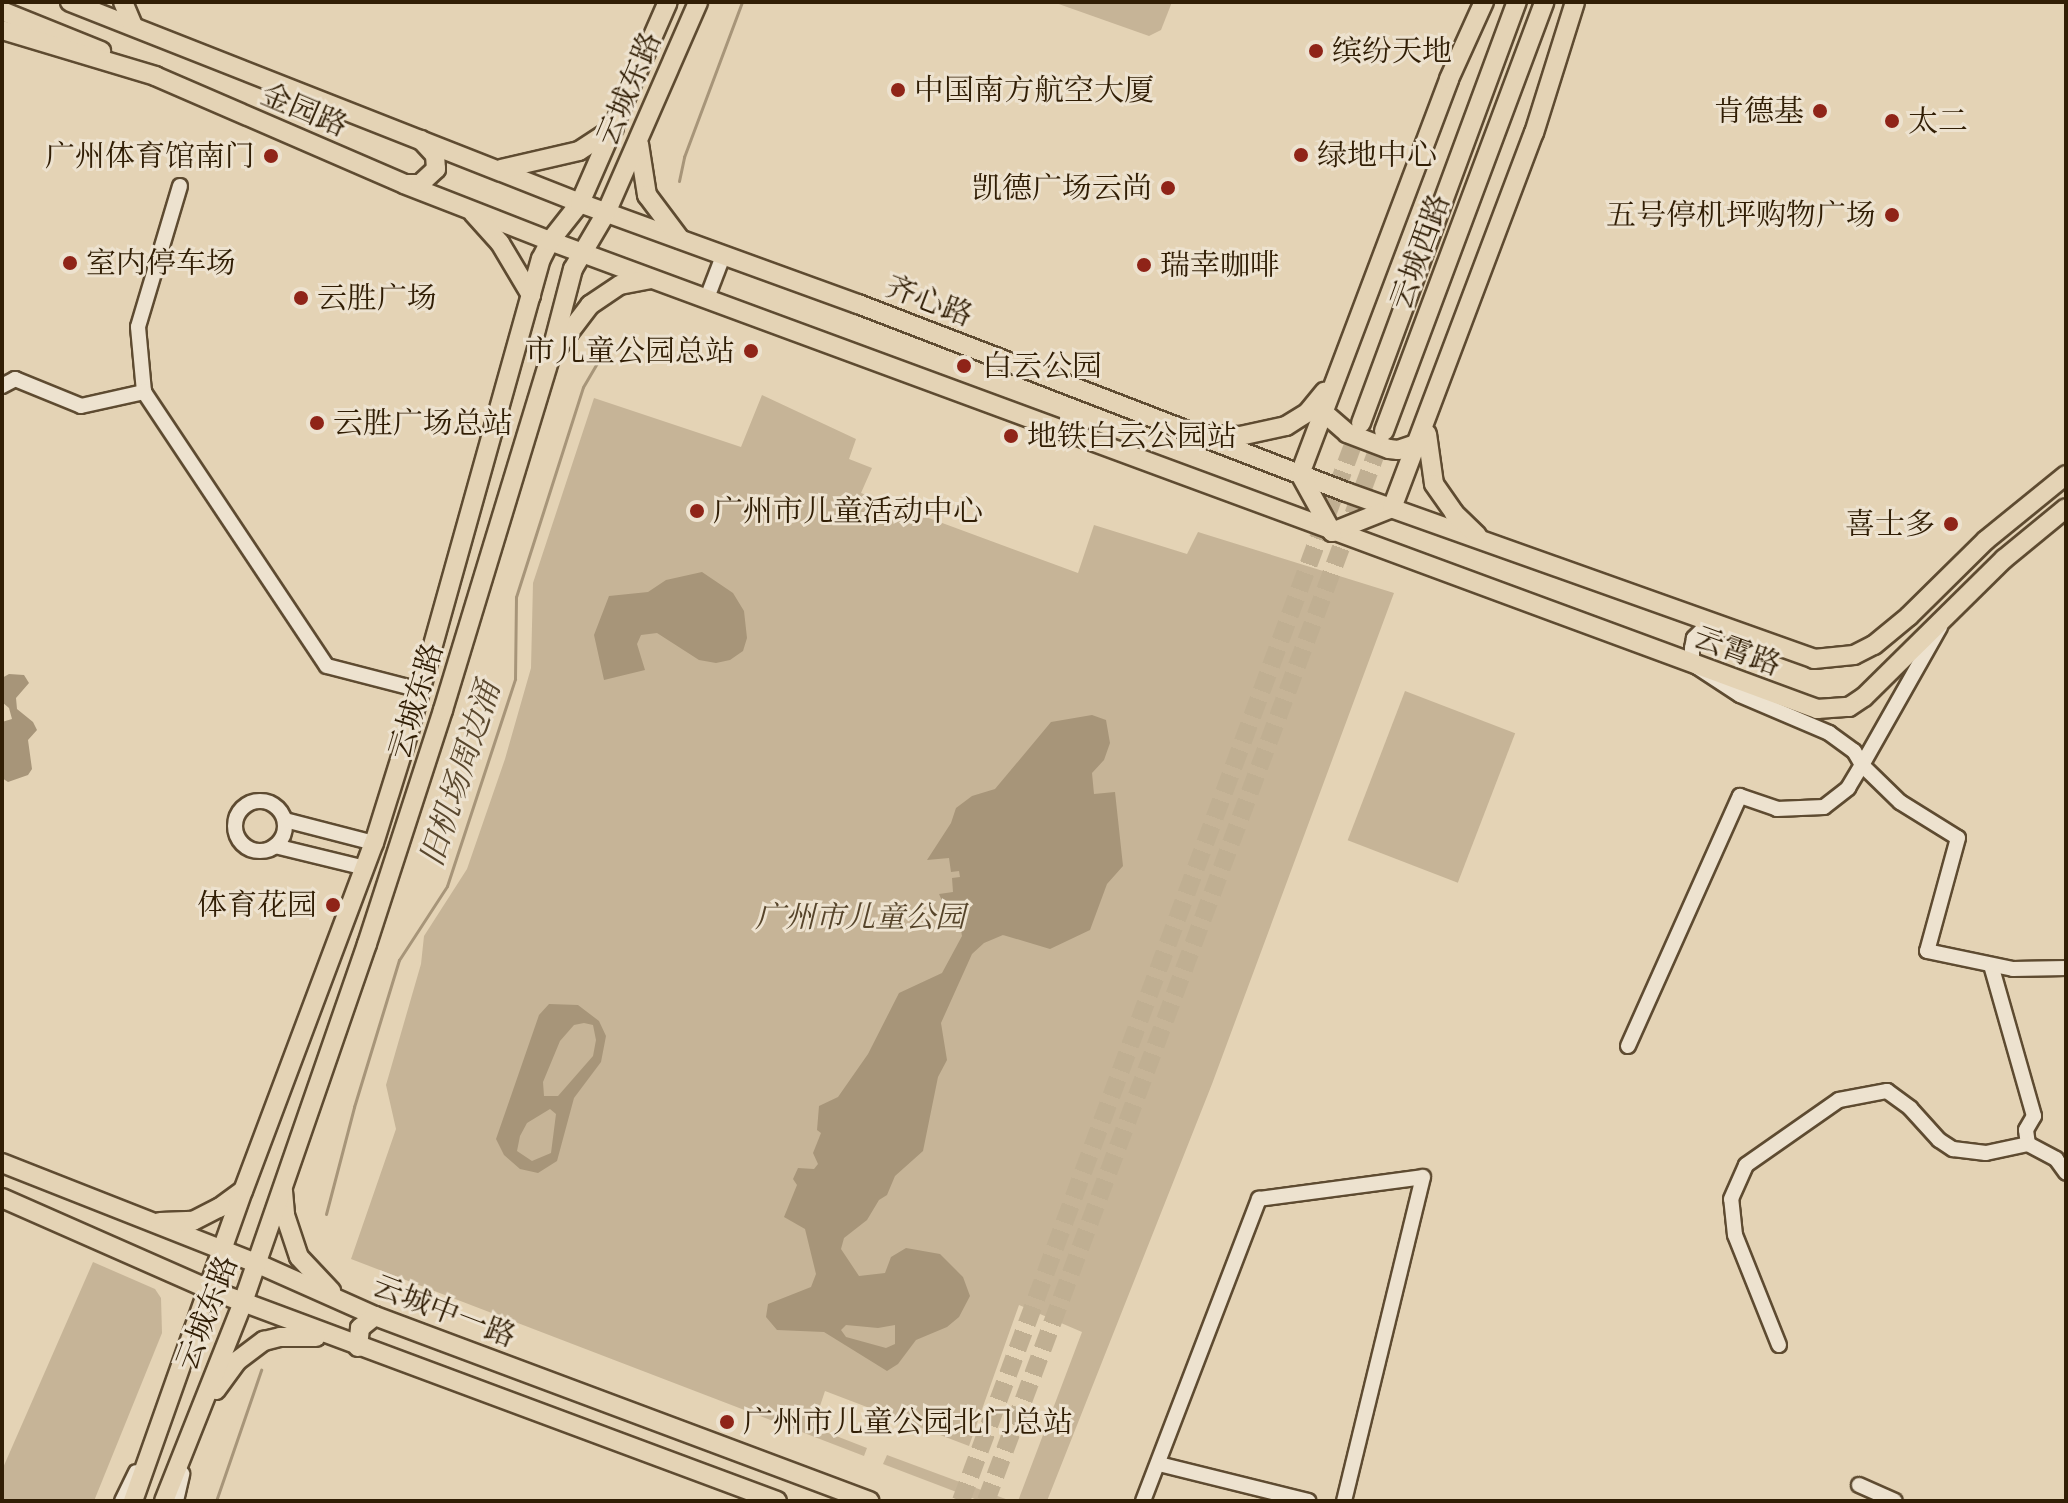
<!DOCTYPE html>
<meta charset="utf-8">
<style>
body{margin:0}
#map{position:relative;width:2068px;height:1503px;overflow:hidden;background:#e4d3b5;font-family:Alegreya,"Noto Serif SC",serif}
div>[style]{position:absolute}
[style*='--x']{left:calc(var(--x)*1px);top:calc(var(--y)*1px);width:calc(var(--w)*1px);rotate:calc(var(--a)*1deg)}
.green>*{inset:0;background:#c6b497;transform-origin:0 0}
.water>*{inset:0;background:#a79579}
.stream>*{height:3px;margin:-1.5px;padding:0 1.5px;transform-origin:1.5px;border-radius:1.5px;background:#a79579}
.major-tunnel>*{height:18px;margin-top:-9px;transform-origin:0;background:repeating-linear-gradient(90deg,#c0af92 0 18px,transparent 0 27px)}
.roads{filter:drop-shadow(2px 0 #5e4b31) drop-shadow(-2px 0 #5e4b31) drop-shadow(0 2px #5e4b31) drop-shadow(0 -2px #5e4b31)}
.minor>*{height:14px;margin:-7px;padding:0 7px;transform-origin:7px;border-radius:7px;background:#ede2cf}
.minor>.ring{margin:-7px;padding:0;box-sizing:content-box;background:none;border:14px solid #ede2cf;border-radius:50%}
.major>*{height:18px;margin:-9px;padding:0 9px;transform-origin:9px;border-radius:9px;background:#e4d3b5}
.dots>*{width:22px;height:22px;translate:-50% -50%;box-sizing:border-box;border:4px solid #ede2cf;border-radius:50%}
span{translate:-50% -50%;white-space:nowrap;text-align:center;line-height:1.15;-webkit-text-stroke:6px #ede2cf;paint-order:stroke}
.poi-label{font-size:30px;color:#311e05}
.left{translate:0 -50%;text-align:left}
.right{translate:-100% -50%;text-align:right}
.street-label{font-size:30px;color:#311e05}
.park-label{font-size:30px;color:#56442a;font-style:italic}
.water-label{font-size:32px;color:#5a482e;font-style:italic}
.frame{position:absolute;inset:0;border:4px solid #311e05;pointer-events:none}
</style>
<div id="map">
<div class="green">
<i style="clip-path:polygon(1053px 2px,1172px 2px,1161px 30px,1149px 36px)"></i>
<i style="clip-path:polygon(762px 395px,856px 439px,849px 459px,872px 468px,861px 493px,1078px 573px,1094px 525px,1187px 554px,1198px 532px,1394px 593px,1212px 1084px,1047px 1501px,1018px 1501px,1082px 1332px,1019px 1305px,969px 1446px,825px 1391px,813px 1427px,867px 1448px,864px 1456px,351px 1259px,396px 1129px,386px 1085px,421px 964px,424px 936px,467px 869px,505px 759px,531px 668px,533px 583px,594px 398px,741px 447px)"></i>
<i style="left:1405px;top:691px;width:118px;height:160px;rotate:21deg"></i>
<i style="clip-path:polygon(93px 1262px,155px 1289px,161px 1298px,162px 1333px,94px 1501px,2px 1501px,2px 1470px)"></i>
<i style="clip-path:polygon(887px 1455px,1011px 1501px,980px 1501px,883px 1464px)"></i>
</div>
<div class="water">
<i style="clip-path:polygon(702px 572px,733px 593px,744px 611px,747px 638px,743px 651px,730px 660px,716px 663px,699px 660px,657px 633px,641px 635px,637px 644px,645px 670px,604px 680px,594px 635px,609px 596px,648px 592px,666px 580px)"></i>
<i style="clip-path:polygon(9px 674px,24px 675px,29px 683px,16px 698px,17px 709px,33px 722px,37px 730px,28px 740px,32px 769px,28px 775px,8px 782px,2px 778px,2px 722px,12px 719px,9px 708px,2px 702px,2px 678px)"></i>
<i style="clip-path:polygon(evenodd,1092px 715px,1106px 720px,1110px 743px,1104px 760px,1092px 773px,1094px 794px,1115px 792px,1123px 866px,1107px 884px,1090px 930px,1050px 949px,1003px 935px,984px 943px,972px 954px,941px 1023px,947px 1060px,938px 1077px,923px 1151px,895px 1176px,887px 1195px,879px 1200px,867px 1220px,844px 1238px,841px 1249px,859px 1276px,885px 1273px,891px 1257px,906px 1248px,940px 1254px,963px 1277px,970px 1296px,959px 1317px,947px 1327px,916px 1340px,898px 1364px,887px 1371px,824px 1332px,777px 1330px,766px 1317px,768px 1304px,811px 1287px,816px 1274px,805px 1229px,784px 1217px,797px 1185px,793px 1179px,798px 1168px,814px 1169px,818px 1164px,813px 1153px,821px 1133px,817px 1130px,819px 1106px,838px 1097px,868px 1054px,899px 993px,942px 973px,962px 936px,960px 924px,950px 918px,939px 894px,953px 892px,952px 878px,960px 877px,959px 871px,951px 872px,949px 858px,927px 860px,951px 823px,956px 808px,972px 796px,995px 789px,1051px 722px,1092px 715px,846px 1325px,878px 1328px,895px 1325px,895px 1344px,886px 1348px,846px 1337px,841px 1330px,846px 1325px)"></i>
<i style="clip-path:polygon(evenodd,549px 1004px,578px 1005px,599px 1021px,606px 1036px,601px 1062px,574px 1098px,557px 1161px,538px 1173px,520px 1169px,504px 1155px,496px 1139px,539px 1015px,549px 1004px,584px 1023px,593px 1025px,596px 1040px,593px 1056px,558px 1096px,544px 1096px,543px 1082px,560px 1041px,574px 1025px,584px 1023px,549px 1004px,550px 1109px,556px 1114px,551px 1153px,532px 1161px,517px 1151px,520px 1136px,527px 1123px,550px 1109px)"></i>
</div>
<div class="stream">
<i style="--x:679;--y:181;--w:25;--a:-78"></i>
<i style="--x:684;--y:157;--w:165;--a:-69.5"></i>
<i style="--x:326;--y:1214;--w:111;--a:-75.3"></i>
<i style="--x:354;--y:1107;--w:154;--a:-73"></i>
<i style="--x:399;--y:960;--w:88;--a:-57"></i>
<i style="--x:447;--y:886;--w:218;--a:-71.8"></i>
<i style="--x:515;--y:679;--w:82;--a:-89.3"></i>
<i style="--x:516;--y:597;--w:220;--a:-72.3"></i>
<i style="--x:583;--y:387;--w:53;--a:-59.6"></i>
<i style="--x:216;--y:1501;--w:139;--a:-71"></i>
</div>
<div class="major-tunnel">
<i style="--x:961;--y:1501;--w:1150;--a:-69.64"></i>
<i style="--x:986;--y:1501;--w:1141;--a:-69.58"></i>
</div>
<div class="roads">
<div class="minor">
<i style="--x:180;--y:186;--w:147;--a:106.6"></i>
<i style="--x:138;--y:327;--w:65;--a:84.7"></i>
<i style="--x:144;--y:392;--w:329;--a:56.3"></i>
<i style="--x:327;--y:666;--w:96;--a:14.5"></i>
<i style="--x:707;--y:298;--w:45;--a:-69.1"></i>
<i style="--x:2;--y:386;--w:15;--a:-28"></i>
<i style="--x:15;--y:379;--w:71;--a:22.2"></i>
<i style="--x:81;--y:406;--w:65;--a:-12.5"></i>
<i style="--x:1708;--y:624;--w:20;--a:135"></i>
<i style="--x:1694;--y:638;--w:10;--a:101"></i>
<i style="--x:1692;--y:648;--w:10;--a:90"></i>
<i style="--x:1692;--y:658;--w:10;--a:61"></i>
<i style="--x:1697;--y:667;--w:51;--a:33.1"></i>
<i style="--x:1740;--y:695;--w:97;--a:23.1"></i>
<i style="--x:1829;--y:733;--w:31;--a:36"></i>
<i style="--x:1854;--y:751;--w:16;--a:60"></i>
<i style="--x:1862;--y:765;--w:159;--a:-60.5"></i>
<i class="ring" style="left:235px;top:801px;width:36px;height:36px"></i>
<i style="--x:285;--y:820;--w:92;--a:14.5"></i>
<i style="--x:275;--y:846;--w:93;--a:13.7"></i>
<i style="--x:1991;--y:965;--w:157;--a:74.1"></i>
<i style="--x:2034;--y:1116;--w:16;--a:120"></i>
<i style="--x:2026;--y:1130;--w:14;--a:82"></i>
<i style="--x:1628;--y:1046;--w:274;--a:-65.9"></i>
<i style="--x:1740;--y:796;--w:39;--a:19"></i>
<i style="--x:1777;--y:809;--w:47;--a:-2.4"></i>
<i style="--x:1824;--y:807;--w:31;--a:-38"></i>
<i style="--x:1848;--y:788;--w:27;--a:-59"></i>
<i style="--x:1862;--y:765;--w:53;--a:44.2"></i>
<i style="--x:1900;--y:802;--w:68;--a:31.8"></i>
<i style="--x:1958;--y:838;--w:117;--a:105.3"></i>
<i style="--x:1927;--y:951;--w:88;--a:11.8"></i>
<i style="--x:2013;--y:969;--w:53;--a:-1.1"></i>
<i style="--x:1779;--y:1345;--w:118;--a:-111.8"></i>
<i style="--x:1735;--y:1235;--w:36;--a:-96"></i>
<i style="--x:1731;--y:1199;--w:37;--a:-66"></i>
<i style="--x:1746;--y:1165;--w:113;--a:-35"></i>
<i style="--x:1839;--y:1100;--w:49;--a:-10.6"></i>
<i style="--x:1887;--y:1091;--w:29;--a:36"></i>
<i style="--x:1910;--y:1108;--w:43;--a:47.8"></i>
<i style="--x:1939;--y:1140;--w:17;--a:33"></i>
<i style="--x:1953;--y:1149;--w:33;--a:7"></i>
<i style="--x:1986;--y:1153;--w:43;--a:-12.1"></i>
<i style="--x:2028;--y:1144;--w:32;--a:28"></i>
<i style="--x:2056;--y:1159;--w:17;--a:54"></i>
<i style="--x:1159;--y:1464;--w:154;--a:13.9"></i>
<i style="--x:1859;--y:1485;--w:39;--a:24"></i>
<i style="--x:122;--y:1501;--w:32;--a:-64"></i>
<i style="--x:176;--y:1501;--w:28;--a:-77"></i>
<i style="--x:1143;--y:1501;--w:324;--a:-69"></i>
<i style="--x:1259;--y:1199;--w:165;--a:-7.6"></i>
<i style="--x:1423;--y:1177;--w:333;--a:103.7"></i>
</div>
<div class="major">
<i style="--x:70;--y:2;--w:548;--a:21.51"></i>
<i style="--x:580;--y:203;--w:296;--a:20"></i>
<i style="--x:858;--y:304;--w:523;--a:21.07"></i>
<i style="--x:1346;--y:492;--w:497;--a:19.6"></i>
<i style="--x:1814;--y:659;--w:40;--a:-5.7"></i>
<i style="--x:1854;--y:655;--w:22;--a:-27"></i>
<i style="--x:1874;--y:645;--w:45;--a:-39.6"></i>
<i style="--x:1909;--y:616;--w:108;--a:-44.6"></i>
<i style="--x:1986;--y:540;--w:103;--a:-39.1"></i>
<i style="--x:123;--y:2;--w:26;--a:67"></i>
<i style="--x:2;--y:11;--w:107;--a:22"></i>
<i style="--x:2;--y:30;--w:160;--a:16.7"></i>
<i style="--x:155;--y:76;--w:271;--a:23.4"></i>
<i style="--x:404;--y:184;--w:157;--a:21.3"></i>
<i style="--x:550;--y:241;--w:1351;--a:20.27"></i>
<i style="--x:1817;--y:709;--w:32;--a:-4"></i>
<i style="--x:1849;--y:707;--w:18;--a:-34"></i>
<i style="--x:1864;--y:697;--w:197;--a:-44.6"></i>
<i style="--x:2004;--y:559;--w:80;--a:-39.4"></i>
<i style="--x:639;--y:144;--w:52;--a:81.1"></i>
<i style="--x:647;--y:195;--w:55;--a:53.1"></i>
<i style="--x:501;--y:169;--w:80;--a:-13"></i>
<i style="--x:579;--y:151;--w:42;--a:-33.3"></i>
<i style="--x:407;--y:184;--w:13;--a:0"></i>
<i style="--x:420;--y:184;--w:22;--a:-43"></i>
<i style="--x:436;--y:169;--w:14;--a:-94"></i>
<i style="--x:435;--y:155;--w:21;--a:-133"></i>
<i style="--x:473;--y:213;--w:40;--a:48"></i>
<i style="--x:500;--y:243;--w:61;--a:59.2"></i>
<i style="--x:555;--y:351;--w:58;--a:-52.7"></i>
<i style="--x:590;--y:305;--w:36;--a:-34"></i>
<i style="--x:620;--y:285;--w:32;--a:-11"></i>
<i style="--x:1322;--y:411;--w:33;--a:41"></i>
<i style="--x:1347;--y:433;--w:45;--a:20.9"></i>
<i style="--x:1389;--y:449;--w:9;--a:6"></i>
<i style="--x:1398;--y:450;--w:21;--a:-19"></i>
<i style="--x:1361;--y:423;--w:449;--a:-69.7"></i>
<i style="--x:1384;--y:431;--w:458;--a:-69.5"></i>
<i style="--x:1427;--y:434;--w:50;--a:82"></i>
<i style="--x:1434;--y:484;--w:35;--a:55"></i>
<i style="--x:1454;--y:513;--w:32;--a:44"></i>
<i style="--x:1212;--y:435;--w:28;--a:2"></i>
<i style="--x:1240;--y:436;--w:47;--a:-12.3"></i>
<i style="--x:1286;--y:426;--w:26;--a:-32"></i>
<i style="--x:1308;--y:412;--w:26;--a:-51"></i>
<i style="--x:1332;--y:532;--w:65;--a:-21.8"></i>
<i style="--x:1392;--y:508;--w:401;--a:-69.3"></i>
<i style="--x:1534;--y:133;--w:137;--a:-72.6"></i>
<i style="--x:1332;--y:532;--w:66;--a:-118.9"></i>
<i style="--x:1300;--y:474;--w:422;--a:-69.3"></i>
<i style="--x:1449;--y:79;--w:85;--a:-65.6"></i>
<i style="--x:2;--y:1163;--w:273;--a:21.5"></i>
<i style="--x:256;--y:1263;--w:130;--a:24"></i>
<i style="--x:375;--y:1316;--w:528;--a:20.53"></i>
<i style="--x:283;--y:1191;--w:24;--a:85"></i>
<i style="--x:285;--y:1215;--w:44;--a:71.6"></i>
<i style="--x:299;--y:1257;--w:47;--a:46.7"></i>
<i style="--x:2;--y:1198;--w:225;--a:23.8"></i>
<i style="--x:208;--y:1289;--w:607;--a:20.43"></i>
<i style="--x:160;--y:1222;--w:33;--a:-2"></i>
<i style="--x:193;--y:1221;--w:29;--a:-27"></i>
<i style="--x:219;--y:1208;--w:27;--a:-36"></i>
<i style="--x:358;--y:1347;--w:19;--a:-84"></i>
<i style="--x:360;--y:1328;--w:19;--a:-39"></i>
<i style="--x:216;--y:1390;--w:36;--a:-54"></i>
<i style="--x:237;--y:1361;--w:34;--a:-37"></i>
<i style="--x:264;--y:1341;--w:16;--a:-14"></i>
<i style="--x:280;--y:1337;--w:36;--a:0"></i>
<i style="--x:133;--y:1501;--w:329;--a:-70.5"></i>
<i style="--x:243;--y:1191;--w:372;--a:-69.4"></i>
<i style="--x:374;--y:843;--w:117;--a:-72.6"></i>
<i style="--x:409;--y:731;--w:490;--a:-74.4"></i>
<i style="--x:541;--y:259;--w:20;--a:-63"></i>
<i style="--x:550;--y:241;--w:48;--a:-51.7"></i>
<i style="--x:580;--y:203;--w:219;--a:-66.4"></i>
<i style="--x:164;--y:1501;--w:214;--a:-68.3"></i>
<i style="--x:243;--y:1302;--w:379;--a:-70.9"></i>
<i style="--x:367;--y:944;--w:246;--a:-72"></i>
<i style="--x:443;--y:710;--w:369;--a:-73.1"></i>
<i style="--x:550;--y:357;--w:91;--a:-75.4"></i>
<i style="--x:573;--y:269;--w:65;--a:-59.5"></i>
<i style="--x:606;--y:213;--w:230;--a:-66.4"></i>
</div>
</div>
<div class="dots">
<i style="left:1316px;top:51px;background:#8f2418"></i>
<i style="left:898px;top:90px;background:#8f2418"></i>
<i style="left:1820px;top:111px;background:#8f2418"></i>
<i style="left:1892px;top:121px;background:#8f2418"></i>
<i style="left:1301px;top:155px;background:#8f2418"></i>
<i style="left:271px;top:156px;background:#8f2418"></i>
<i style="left:1168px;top:188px;background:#8f2418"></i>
<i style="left:1892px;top:215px;background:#8f2418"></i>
<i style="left:70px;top:263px;background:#8f2418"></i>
<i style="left:1144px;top:265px;background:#8f2418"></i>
<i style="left:301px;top:298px;background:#8f2418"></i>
<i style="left:751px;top:351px;background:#8f2418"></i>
<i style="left:964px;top:366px;background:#8f2418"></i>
<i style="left:317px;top:423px;background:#8f2418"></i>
<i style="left:1011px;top:436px;background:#8f2418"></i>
<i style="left:697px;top:511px;background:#8f2418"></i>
<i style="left:1951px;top:524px;background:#8f2418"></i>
<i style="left:333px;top:905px;background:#8f2418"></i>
<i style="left:727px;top:1422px;background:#8f2418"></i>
</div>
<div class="poi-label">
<span class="left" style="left:1332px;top:51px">缤纷天地</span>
<span class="left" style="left:914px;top:90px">中国南方航空大厦</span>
<span class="right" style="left:1804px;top:111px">肯德基</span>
<span class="left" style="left:1908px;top:121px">太二</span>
<span class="left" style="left:1317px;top:155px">绿地中心</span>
<span class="right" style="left:255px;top:156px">广州体育馆南门</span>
<span class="right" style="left:1152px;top:188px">凯德广场云尚</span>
<span class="right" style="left:1876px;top:215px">五号停机坪购物广场</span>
<span class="left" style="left:86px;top:263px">室内停车场</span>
<span class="left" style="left:1160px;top:265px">瑞幸咖啡</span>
<span class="left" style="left:317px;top:298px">云胜广场</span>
<span class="right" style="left:735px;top:351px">市儿童公园总站</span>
<span class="left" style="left:982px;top:366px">白云公园</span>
<span class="left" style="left:333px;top:423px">云胜广场总站</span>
<span class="left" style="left:1027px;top:436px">地铁白云公园站</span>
<span class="left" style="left:713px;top:511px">广州市儿童活动中心</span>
<span class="right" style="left:1935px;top:524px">喜士多</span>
<span class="right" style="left:317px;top:905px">体育花园</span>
<span class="left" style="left:743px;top:1422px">广州市儿童公园北门总站</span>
</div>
<div class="street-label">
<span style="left:629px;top:89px;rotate:-67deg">云城东路</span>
<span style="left:304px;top:110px;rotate:23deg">金园路</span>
<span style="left:1420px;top:252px;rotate:-70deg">云城西路</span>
<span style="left:929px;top:301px;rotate:21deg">齐心路</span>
<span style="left:1737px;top:651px;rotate:20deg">云霄路</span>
<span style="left:416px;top:701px;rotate:-73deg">云城东路</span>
<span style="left:444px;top:1311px;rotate:21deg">云城中一路</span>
<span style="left:207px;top:1313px;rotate:-69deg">云城东路</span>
</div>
<div class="park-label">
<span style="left:860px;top:917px">广州市儿童公园</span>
</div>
<div class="water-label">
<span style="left:460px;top:774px;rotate:-72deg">旧机场周边涌</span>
</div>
<div class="frame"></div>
</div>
